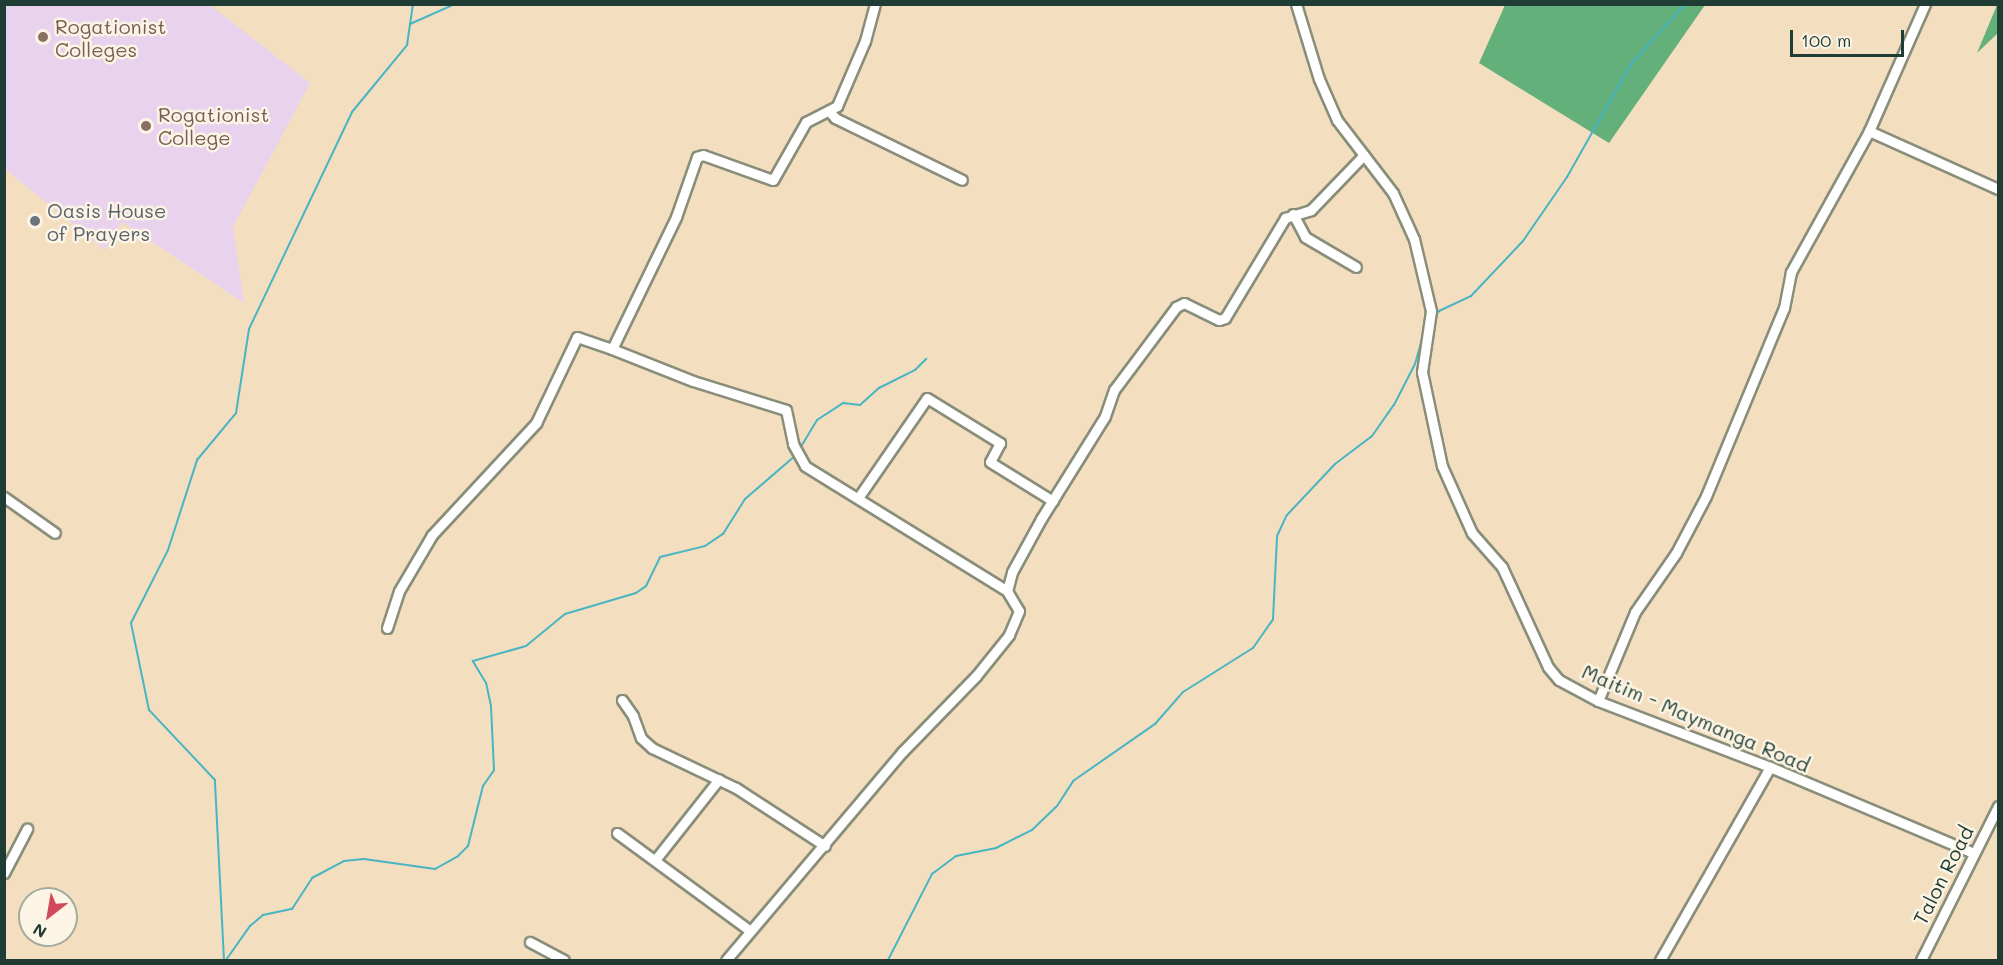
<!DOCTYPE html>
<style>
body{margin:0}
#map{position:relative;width:2003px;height:965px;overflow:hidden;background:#f3dec0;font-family:Mali,sans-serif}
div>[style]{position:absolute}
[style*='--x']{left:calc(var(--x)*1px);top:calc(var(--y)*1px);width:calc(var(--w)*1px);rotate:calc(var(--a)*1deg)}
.built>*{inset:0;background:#e8d2ee}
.forest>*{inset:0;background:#64b07a}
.stream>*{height:2px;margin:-1px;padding:0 1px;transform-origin:1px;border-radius:1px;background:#47b5c2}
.roads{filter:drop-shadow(2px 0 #898e7a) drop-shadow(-2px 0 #898e7a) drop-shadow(0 2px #898e7a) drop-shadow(0 -2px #898e7a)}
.minor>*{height:9px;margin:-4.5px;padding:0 4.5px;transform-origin:4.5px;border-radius:4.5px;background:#fff}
.dots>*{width:16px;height:16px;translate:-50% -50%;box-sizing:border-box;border:3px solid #fcf5e5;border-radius:50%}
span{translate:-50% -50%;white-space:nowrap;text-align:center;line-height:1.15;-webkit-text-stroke:5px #fcf5e5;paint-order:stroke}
.education-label{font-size:20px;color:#785e54}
.left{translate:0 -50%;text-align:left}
.worship-label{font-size:20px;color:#5b616d}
.street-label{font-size:20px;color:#1f3d34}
.frame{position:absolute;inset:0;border:6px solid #1f3d34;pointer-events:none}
.north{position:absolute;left:18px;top:887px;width:60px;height:60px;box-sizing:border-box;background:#fcf5e5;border:2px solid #a4ab9e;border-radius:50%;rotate:211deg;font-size:16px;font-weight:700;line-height:24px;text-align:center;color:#1f3d34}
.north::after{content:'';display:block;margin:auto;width:21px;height:27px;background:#d1495b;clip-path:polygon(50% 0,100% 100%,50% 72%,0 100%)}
.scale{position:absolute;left:1790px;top:30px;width:114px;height:27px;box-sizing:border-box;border:3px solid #1f3d34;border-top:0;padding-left:8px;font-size:18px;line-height:21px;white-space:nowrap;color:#1f3d34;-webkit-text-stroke:4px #fcf5e5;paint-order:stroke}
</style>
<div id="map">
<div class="built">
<i style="clip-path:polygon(4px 5px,210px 5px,310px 83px,233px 227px,244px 303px,122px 222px,105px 250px,5px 169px)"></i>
</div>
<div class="forest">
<i style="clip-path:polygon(1505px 5px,1505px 4px,1705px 5px,1609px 143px,1479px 63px)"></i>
<i style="clip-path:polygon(1997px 5px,1998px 33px,1977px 53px)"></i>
</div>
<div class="stream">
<i style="--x:410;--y:24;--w:49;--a:-24"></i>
<i style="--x:1434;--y:318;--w:9;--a:-54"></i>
<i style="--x:1439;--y:311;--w:35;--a:-25"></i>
<i style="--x:1471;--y:296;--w:76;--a:-46.6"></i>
<i style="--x:1523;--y:241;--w:78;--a:-55.5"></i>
<i style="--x:1567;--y:177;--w:130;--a:-60.5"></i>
<i style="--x:1631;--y:64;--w:81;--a:-48"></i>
<i style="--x:799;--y:450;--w:35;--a:-59"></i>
<i style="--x:817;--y:420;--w:31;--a:-33"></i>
<i style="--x:843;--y:403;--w:17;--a:7"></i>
<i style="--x:860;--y:405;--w:25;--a:-42"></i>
<i style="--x:879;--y:388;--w:40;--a:-26.6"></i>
<i style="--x:915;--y:370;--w:16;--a:-45"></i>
<i style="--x:224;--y:960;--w:180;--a:-92.9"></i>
<i style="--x:215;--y:780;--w:96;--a:-133.3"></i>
<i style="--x:149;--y:710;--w:89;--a:-101.7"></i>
<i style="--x:131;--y:623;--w:82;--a:-63.1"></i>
<i style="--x:168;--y:550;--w:95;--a:-72.1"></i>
<i style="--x:197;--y:460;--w:61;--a:-50.3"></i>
<i style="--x:236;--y:413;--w:85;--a:-81.2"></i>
<i style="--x:249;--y:329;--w:240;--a:-64.6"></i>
<i style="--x:352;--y:112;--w:87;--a:-50.6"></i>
<i style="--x:407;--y:45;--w:41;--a:-81.7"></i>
<i style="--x:226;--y:960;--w:42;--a:-54.8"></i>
<i style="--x:250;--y:926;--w:17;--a:-40"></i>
<i style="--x:263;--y:915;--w:30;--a:-12"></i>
<i style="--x:292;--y:909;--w:37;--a:-57"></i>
<i style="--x:312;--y:878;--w:36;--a:-28"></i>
<i style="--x:344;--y:861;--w:20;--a:-6"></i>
<i style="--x:364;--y:859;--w:72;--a:8"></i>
<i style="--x:435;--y:869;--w:26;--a:-29"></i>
<i style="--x:458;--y:856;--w:14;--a:-45"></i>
<i style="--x:468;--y:846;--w:62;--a:-76"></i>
<i style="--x:483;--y:786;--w:19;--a:-55"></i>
<i style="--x:494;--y:770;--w:64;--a:-92.7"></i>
<i style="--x:491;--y:706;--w:24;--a:-102"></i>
<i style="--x:486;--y:683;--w:26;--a:-121"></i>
<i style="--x:473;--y:661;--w:55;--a:-15.8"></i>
<i style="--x:526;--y:646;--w:50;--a:-39.4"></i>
<i style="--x:565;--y:614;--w:74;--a:-16.5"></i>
<i style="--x:636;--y:593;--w:12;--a:-35"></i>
<i style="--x:646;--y:586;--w:32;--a:-64"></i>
<i style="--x:660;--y:557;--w:46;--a:-13.7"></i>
<i style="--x:705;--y:546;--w:22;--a:-34"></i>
<i style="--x:723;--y:534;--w:41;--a:-57.8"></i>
<i style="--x:745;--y:499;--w:67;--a:-40.8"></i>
<i style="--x:888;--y:960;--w:97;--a:-62.9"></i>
<i style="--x:932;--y:874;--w:30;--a:-37"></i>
<i style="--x:956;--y:856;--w:41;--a:-11.3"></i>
<i style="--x:996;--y:848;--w:40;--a:-26.6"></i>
<i style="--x:1032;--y:830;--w:35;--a:-44"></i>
<i style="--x:1057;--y:806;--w:30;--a:-57"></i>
<i style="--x:1073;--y:781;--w:100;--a:-34.8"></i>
<i style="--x:1155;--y:724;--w:43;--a:-48.8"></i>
<i style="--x:1183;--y:692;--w:83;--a:-32.2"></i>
<i style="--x:1253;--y:648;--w:35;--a:-55"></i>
<i style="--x:1273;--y:619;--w:83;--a:-87.2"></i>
<i style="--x:1277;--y:536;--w:23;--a:-65"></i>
<i style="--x:1287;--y:515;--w:70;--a:-46.7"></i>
<i style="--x:1335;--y:464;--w:46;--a:-37.1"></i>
<i style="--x:1372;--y:436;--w:38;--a:-55"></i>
<i style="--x:1394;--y:405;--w:46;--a:-62.9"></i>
<i style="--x:1415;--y:364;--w:29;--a:-74"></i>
</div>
<div class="roads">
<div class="minor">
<i style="--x:1296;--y:4;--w:78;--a:73"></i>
<i style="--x:1319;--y:79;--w:45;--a:66.3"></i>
<i style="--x:1337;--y:120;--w:92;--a:52.5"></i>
<i style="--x:1393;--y:193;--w:51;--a:65.5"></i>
<i style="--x:1414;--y:239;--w:74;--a:76.7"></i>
<i style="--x:1431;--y:311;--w:62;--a:98.4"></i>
<i style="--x:1422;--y:372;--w:96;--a:78"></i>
<i style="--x:1442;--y:466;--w:73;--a:65.9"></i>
<i style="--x:1472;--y:533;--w:45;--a:48.6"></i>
<i style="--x:1502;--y:567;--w:110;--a:65.3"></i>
<i style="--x:1548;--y:667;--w:17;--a:50"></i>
<i style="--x:1559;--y:680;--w:44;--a:28.3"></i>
<i style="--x:1598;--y:701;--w:184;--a:21"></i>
<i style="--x:1770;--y:767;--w:221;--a:22.9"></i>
<i style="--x:829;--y:111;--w:9;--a:49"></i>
<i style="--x:835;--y:118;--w:141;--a:26"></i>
<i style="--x:1869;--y:131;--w:141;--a:24.2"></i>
<i style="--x:1293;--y:214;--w:26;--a:62"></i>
<i style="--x:1305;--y:237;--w:59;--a:30.5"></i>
<i style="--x:612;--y:349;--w:87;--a:21.6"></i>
<i style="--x:693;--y:381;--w:97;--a:17.3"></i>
<i style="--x:786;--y:410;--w:35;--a:78"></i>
<i style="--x:793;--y:444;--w:25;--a:61"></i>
<i style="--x:805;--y:466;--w:238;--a:31.7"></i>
<i style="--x:1007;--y:591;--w:23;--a:59"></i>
<i style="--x:1019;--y:611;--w:26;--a:113"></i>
<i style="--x:1009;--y:635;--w:53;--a:128.8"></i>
<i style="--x:976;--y:676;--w:106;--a:134.2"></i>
<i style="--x:902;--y:752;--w:272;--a:130.2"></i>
<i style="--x:4;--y:497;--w:62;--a:35.2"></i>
<i style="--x:858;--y:498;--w:121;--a:-55.4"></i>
<i style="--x:927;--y:398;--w:86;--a:31.7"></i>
<i style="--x:1000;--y:443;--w:21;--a:118"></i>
<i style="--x:990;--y:462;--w:74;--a:31.8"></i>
<i style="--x:1007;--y:591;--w:20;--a:-75"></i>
<i style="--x:1012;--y:572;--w:60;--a:-61.3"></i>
<i style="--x:1041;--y:519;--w:121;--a:-58.1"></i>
<i style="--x:1105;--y:416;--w:28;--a:-71"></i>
<i style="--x:1114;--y:390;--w:104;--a:-53.2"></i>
<i style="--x:1176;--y:307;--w:9;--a:-27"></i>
<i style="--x:1184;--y:303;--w:39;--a:26"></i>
<i style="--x:1219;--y:320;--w:6;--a:-18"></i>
<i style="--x:1225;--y:318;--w:117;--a:-59"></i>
<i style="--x:1285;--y:218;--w:27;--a:-17"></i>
<i style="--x:1311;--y:210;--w:76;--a:-46.1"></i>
<i style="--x:387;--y:628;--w:39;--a:-72"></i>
<i style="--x:399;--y:591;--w:65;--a:-59.5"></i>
<i style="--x:432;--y:535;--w:153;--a:-47.1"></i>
<i style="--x:536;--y:423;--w:95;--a:-64.5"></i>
<i style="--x:577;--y:337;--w:37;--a:19"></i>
<i style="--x:612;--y:349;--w:147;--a:-64.1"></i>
<i style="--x:676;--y:217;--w:64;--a:-70.7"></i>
<i style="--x:697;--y:157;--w:6;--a:-18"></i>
<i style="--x:703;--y:155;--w:74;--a:19.7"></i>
<i style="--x:773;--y:180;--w:67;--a:-60.4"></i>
<i style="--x:806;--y:122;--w:35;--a:-27"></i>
<i style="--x:837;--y:106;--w:71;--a:-66.7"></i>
<i style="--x:865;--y:41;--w:38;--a:-75"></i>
<i style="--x:622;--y:700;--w:19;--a:55"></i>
<i style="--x:633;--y:716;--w:23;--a:70"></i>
<i style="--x:641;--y:738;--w:15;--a:42"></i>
<i style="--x:652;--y:748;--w:93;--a:25.5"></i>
<i style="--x:736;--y:788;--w:106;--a:33.1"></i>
<i style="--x:1598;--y:701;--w:96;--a:-67.4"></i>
<i style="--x:1635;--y:612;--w:72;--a:-55.2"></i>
<i style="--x:1676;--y:553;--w:64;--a:-62.2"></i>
<i style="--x:1706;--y:496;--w:204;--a:-67.5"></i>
<i style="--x:1784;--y:308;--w:37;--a:-79"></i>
<i style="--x:1791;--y:272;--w:161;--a:-61"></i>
<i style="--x:1869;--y:131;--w:139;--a:-66.2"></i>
<i style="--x:617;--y:833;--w:164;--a:36.3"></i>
<i style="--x:655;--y:860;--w:103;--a:-51.7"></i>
<i style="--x:4;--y:873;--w:50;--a:-62.4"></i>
<i style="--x:530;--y:942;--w:38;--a:28"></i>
<i style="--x:1660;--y:960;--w:222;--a:-60.3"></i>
<i style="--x:1921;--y:960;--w:172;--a:-63.4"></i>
</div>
</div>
<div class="dots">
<i style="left:43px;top:37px;background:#8d6e63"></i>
<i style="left:146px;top:126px;background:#8d6e63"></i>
<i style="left:35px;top:221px;background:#6b7280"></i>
</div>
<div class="education-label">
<span class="left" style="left:55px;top:38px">Rogationist<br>Colleges</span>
<span class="left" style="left:158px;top:126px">Rogationist<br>College</span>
</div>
<div class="worship-label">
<span class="left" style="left:47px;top:222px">Oasis House<br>of Prayers</span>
</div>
<div class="street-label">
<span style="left:1696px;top:718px;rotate:23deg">Maitim - Maymanga Road</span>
<span style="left:1943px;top:875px;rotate:-63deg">Talon Road</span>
</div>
<div class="frame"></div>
<div class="north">N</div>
<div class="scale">100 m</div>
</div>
